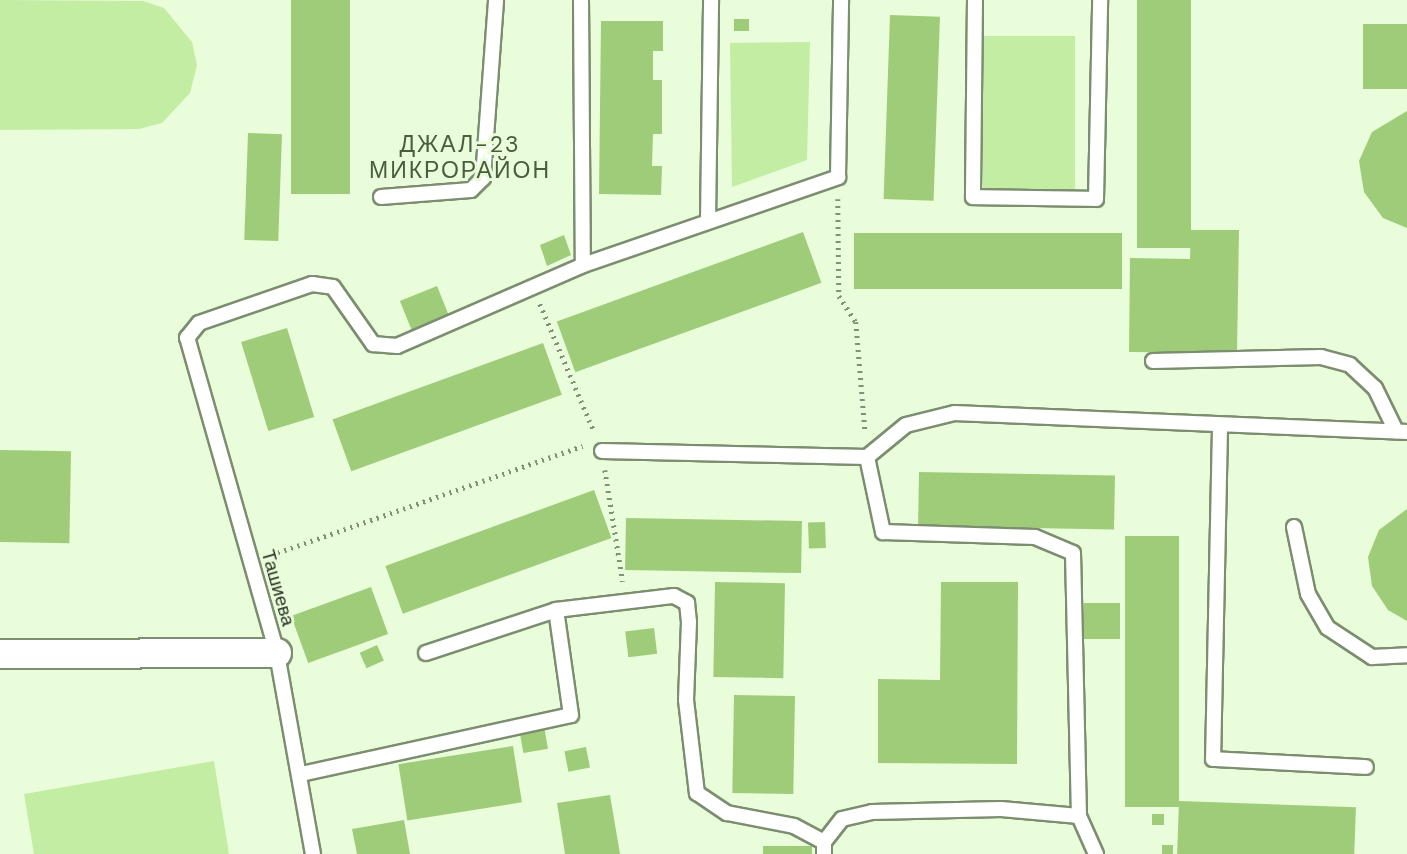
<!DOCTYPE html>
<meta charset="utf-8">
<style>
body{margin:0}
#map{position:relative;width:1407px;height:854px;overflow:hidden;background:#e9fddb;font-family:"DM Sans",sans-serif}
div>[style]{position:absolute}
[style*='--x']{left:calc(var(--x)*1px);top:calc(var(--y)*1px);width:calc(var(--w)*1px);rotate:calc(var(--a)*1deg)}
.green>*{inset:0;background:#c3eda2;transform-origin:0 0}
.building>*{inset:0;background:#9fcc79;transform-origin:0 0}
.path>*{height:4.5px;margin-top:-2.25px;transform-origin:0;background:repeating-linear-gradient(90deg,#838f79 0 2px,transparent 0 7px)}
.roads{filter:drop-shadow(2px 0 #7c8e6f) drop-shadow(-2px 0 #7c8e6f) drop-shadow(0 2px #7c8e6f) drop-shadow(0 -2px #7c8e6f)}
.lane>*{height:14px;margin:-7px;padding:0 7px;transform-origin:7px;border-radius:7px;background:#fff}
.street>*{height:28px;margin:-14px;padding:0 14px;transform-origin:14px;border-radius:14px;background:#fff}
span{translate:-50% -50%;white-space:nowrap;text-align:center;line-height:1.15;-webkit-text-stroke:6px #e9fddb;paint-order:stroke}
.street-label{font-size:19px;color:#2c3326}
.quarter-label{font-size:23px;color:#4c5c3f;letter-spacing:2px}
</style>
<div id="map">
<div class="green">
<i style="clip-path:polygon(0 0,143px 1px,164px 8px,192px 42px,197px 65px,190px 93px,162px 123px,139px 129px,0 130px)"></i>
<i style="left:983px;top:36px;width:92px;height:155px"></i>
<i style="clip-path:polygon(810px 42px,807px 160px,732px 187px,730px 43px)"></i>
<i style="clip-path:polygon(214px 761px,229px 854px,34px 854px,24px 794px)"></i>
</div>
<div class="building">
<i style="left:291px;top:0;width:59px;height:194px"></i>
<i style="left:1137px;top:0;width:54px;height:248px"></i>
<i style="left:890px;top:15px;width:50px;height:184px;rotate:2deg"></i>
<i style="left:734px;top:19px;width:15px;height:12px"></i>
<i style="clip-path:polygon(601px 21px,663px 21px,663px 51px,653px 51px,653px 80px,662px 80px,662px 134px,653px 134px,652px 166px,662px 166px,661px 195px,599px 194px)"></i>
<i style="left:1363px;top:24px;width:44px;height:65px"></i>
<i style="clip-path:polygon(1407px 111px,1407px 228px,1383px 218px,1364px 192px,1359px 161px,1372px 132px)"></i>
<i style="left:248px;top:133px;width:34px;height:107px;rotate:2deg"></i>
<i style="clip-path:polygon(1191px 230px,1239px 230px,1237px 353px,1129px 352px,1130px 258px,1190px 259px)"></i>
<i style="left:803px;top:232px;width:54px;height:262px;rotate:70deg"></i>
<i style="left:854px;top:233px;width:268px;height:56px"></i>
<i style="clip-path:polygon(564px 235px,571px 255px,547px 266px,540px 245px)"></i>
<i style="left:437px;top:286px;width:32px;height:40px;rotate:68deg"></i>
<i style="left:287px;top:328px;width:93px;height:48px;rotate:73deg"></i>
<i style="left:543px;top:343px;width:55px;height:224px;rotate:70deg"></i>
<i style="left:0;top:450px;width:71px;height:92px;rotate:1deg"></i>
<i style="left:919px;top:472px;width:196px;height:54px;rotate:1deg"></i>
<i style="left:594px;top:490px;width:51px;height:222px;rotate:70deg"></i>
<i style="clip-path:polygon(1407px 509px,1407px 621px,1388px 610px,1372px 586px,1368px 557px,1379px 530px)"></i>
<i style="left:626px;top:518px;width:176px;height:52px;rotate:1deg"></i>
<i style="left:825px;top:522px;width:26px;height:17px;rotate:88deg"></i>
<i style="left:1125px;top:536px;width:54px;height:271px"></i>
<i style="left:715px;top:582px;width:70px;height:95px;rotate:1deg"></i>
<i style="clip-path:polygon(941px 582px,1018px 582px,1017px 764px,878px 763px,878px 679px,940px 680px)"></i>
<i style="left:371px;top:587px;width:50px;height:85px;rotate:70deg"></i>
<i style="left:1084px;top:603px;width:36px;height:36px"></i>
<i style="left:654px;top:628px;width:26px;height:29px;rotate:83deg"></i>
<i style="left:377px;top:645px;width:17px;height:19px;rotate:66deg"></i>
<i style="left:734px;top:695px;width:61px;height:98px;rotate:1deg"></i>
<i style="left:544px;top:726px;width:23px;height:25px;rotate:80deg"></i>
<i style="left:513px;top:746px;width:57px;height:116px;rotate:81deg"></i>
<i style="left:586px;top:747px;width:21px;height:22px;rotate:79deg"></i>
<i style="clip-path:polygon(610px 795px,620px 854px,565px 854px,557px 803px)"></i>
<i style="left:1179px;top:801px;width:177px;height:53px;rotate:2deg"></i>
<i style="left:1152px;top:814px;width:12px;height:11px"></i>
<i style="clip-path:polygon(404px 820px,410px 854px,357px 854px,352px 829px)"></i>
<i style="left:1162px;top:845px;width:11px;height:9px"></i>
<i style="left:763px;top:846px;width:49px;height:8px"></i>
</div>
<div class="path">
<i style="--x:838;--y:199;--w:97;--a:89.4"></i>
<i style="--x:839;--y:296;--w:31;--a:57"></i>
<i style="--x:856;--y:322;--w:108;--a:85.2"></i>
<i style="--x:540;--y:304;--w:138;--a:67"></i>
<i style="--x:605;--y:470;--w:113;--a:80.9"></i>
<i style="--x:271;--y:555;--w:330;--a:-19.3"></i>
</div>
<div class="roads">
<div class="lane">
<i style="--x:581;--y:0;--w:265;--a:89.6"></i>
<i style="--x:975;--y:0;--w:197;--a:90.6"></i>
<i style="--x:973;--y:197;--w:123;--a:0.9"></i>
<i style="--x:1096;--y:199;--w:199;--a:-88.8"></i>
<i style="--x:381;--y:197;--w:90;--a:-4.4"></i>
<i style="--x:471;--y:190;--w:17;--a:-45"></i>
<i style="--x:483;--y:178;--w:178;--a:-85.8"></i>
<i style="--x:708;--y:221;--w:221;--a:-89.2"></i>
<i style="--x:1153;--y:361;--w:168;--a:-1.4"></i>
<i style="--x:1321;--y:357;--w:30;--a:15"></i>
<i style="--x:1350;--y:365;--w:34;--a:43"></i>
<i style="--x:1375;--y:388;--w:48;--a:64"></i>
<i style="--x:1220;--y:428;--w:331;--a:91.2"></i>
<i style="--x:1213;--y:759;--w:153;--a:3"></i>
<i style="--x:602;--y:451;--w:265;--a:1.3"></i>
<i style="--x:867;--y:457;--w:50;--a:-39.4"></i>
<i style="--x:906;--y:425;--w:50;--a:-13.8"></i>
<i style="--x:955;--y:413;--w:452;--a:2.4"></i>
<i style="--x:867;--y:457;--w:77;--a:78"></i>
<i style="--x:883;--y:532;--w:152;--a:1.9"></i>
<i style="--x:1035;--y:537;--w:41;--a:22.8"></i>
<i style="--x:1073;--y:553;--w:263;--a:88.7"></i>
<i style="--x:1079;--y:816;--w:42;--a:65.9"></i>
<i style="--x:1294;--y:527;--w:68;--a:78.2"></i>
<i style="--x:1308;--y:594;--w:39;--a:60"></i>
<i style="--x:1328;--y:628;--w:53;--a:33.4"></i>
<i style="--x:1372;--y:657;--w:35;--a:-3"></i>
<i style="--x:426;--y:653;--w:137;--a:-18.3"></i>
<i style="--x:301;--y:774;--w:276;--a:-12.3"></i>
<i style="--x:571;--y:715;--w:106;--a:-98.1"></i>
<i style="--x:556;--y:610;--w:119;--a:-6.8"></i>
<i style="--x:674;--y:596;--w:15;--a:28"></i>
<i style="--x:687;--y:603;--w:19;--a:84"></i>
<i style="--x:689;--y:622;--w:78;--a:92.2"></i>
<i style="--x:686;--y:700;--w:94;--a:83.3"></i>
<i style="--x:697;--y:793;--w:36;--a:34"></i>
<i style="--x:727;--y:813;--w:68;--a:11"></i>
<i style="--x:794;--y:826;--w:34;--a:28"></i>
<i style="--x:824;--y:842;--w:12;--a:90"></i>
<i style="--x:824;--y:842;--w:29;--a:-52"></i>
<i style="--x:842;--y:819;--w:31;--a:-13"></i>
<i style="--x:872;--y:812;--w:129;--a:-1.3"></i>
<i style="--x:1001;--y:809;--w:78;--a:5.1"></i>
<i style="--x:313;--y:854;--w:204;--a:-100.2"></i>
<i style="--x:277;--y:653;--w:328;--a:-105.9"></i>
<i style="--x:187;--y:338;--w:19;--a:-51"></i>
<i style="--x:199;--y:323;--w:120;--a:-19"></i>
<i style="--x:312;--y:284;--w:21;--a:8"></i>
<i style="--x:333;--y:287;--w:70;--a:54.9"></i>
<i style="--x:373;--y:344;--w:24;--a:5"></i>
<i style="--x:397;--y:346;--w:203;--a:-23.5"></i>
<i style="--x:583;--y:265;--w:270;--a:-19"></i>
<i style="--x:838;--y:177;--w:177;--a:-89"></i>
</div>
<div class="street">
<i style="--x:0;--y:654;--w:277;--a:-0.2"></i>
</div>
</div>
<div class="street-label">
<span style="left:278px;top:588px;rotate:74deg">Ташиева</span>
</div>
<div class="quarter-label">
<span style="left:460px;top:157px">ДЖАЛ-23<br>МИКРОРАЙОН</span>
</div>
</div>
